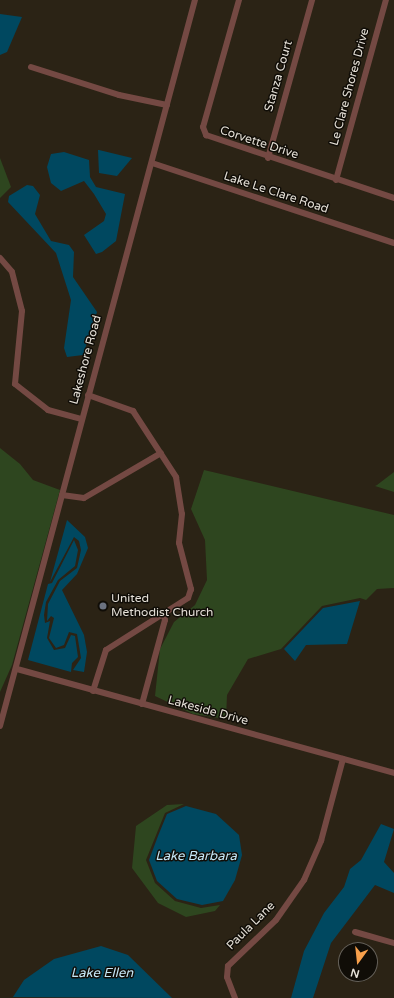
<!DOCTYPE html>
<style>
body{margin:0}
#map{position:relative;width:394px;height:998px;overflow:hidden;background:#2b2315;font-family:"Varela Round",sans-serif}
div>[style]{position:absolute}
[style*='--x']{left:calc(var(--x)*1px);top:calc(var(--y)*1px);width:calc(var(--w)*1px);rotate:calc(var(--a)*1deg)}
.green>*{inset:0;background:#2e461f}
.water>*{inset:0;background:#004860}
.minor>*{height:6px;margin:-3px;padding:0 3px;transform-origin:3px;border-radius:3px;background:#744943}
.dots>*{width:11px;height:11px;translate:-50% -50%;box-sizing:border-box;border:2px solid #100d07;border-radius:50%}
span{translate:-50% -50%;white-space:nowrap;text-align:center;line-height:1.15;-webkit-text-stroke:3px #100d07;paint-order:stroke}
.street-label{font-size:12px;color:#e5e0d7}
.poi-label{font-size:12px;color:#e5e0d7}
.left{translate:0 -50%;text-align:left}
.water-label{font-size:13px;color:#c5e7f6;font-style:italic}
.north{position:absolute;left:338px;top:942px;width:40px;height:40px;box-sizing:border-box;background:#100d07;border:1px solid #65615a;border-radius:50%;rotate:195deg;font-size:11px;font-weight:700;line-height:16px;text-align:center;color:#e5e0d7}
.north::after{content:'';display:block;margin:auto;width:14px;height:18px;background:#f8a04b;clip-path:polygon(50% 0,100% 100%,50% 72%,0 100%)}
</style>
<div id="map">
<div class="green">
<i style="clip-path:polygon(0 158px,11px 187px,0 198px)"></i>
<i style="clip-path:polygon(0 448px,20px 464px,33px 480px,60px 490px,12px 665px,0 692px)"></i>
<i style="clip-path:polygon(204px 470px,394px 515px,394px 588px,377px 589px,366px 600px,360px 598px,322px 606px,281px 649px,248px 659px,227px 695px,226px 719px,193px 714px,155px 696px,160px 649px,174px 622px,195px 605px,207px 580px,205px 540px,191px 509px)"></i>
<i style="clip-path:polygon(394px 472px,394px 492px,375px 486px,377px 485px)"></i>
<i style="clip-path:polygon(184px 804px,165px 813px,146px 860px,155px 883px,175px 901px,201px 908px,220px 905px,215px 911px,186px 917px,158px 903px,132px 868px,136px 826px,167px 805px)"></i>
</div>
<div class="water">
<i style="clip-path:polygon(0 14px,22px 17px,7px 52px,0 55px)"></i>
<i style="clip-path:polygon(98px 150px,99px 150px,132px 158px,117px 176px,99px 173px)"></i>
<i style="clip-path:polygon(64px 152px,89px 160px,90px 177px,96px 187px,125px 194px,116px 241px,102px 252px,96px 254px,84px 235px,104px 221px,106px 214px,94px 194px,84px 181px,61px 191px,51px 183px,47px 167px,51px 154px)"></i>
<i style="clip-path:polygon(27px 185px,33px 186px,40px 195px,35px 214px,51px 241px,69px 245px,74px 252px,73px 277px,97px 312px,83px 355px,67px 357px,64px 348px,71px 300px,56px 253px,8px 202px,9px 196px)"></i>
<i style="clip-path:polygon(67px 520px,85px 537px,88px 548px,77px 574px,62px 590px,84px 635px,87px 652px,84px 672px,73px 670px,81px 658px,77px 634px,69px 632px,64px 645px,56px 648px,49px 638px,54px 618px,51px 616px,47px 621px,48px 604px,60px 581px,77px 568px,81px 550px,79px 541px,74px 537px,50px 582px)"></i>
<i style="clip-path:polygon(74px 540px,78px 550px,75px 566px,58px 580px,46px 602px,44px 615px,45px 623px,50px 621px,47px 638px,54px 650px,65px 648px,71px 635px,75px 636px,78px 657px,72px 663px,71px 672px,28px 660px,48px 584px,52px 583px)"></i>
<i style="clip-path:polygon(360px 601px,347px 644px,306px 645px,295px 661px,284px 649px,323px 608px)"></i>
<i style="clip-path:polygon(186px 806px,216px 814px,239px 835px,242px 855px,235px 880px,223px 901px,202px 905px,177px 899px,157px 881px,149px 860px,158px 836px,167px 814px)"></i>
<i style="clip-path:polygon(381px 824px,394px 829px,384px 862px,394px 873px,394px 893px,375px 885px,331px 943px,313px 998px,291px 998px,304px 951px,324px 913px,344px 887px,350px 869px,361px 860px)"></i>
<i style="clip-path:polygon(101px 946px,128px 955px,172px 998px,13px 997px,24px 980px,54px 959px)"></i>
</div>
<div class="minor">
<i style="--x:239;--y:0;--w:132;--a:105.8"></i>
<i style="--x:203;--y:127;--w:9;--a:69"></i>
<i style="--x:206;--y:135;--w:198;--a:18.5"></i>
<i style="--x:31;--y:67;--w:92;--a:17.7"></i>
<i style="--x:119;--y:95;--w:49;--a:11.8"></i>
<i style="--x:268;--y:158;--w:164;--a:-74.4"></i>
<i style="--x:152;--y:163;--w:255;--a:18.3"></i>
<i style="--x:336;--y:180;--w:187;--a:-74.5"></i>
<i style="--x:0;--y:258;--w:18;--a:49"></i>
<i style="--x:12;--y:272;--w:40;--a:75.6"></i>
<i style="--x:22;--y:311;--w:73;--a:95.5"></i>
<i style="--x:15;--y:384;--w:42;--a:38.2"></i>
<i style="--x:48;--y:410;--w:34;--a:15"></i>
<i style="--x:88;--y:395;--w:48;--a:19.6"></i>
<i style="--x:133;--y:411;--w:79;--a:56.9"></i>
<i style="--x:176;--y:477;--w:37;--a:81"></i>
<i style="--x:182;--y:514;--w:29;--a:96"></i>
<i style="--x:179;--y:543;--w:48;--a:75.4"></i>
<i style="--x:191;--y:589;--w:9;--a:108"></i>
<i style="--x:188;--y:598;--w:97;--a:147.6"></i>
<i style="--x:106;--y:650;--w:43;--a:107.6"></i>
<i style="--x:62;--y:495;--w:22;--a:8"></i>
<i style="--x:84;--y:498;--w:89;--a:-30.3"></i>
<i style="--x:17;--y:669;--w:391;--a:15.4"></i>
<i style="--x:142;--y:704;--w:87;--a:-74.7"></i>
<i style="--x:165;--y:620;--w:7;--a:-106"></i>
<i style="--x:0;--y:726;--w:752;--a:-74.97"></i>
<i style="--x:355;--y:932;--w:41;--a:15.8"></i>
<i style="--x:235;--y:998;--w:22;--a:-111"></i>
<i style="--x:227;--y:977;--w:11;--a:-85"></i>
<i style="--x:228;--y:966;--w:66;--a:-43.8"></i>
<i style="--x:276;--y:920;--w:49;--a:-55"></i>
<i style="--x:304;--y:880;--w:43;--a:-66.4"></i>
<i style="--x:321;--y:841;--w:85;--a:-75"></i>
</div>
<div class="dots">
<i style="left:103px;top:606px;background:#6b7280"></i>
</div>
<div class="street-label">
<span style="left:279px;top:76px;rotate:-74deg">Stanza Court</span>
<span style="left:350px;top:87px;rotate:-75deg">Le Clare Shores Drive</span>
<span style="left:259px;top:143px;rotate:18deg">Corvette Drive</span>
<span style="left:276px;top:193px;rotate:18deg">Lake Le Clare Road</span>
<span style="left:86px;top:360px;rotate:-75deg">Lakeshore Road</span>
<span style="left:208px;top:711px;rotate:15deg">Lakeside Drive</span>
<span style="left:251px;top:926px;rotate:-45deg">Paula Lane</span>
</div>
<div class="poi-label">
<span class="left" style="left:111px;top:606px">United<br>Methodist Church</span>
</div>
<div class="water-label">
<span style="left:196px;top:856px">Lake Barbara</span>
<span style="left:102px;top:973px">Lake Ellen</span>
</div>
<div class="north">N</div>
</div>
